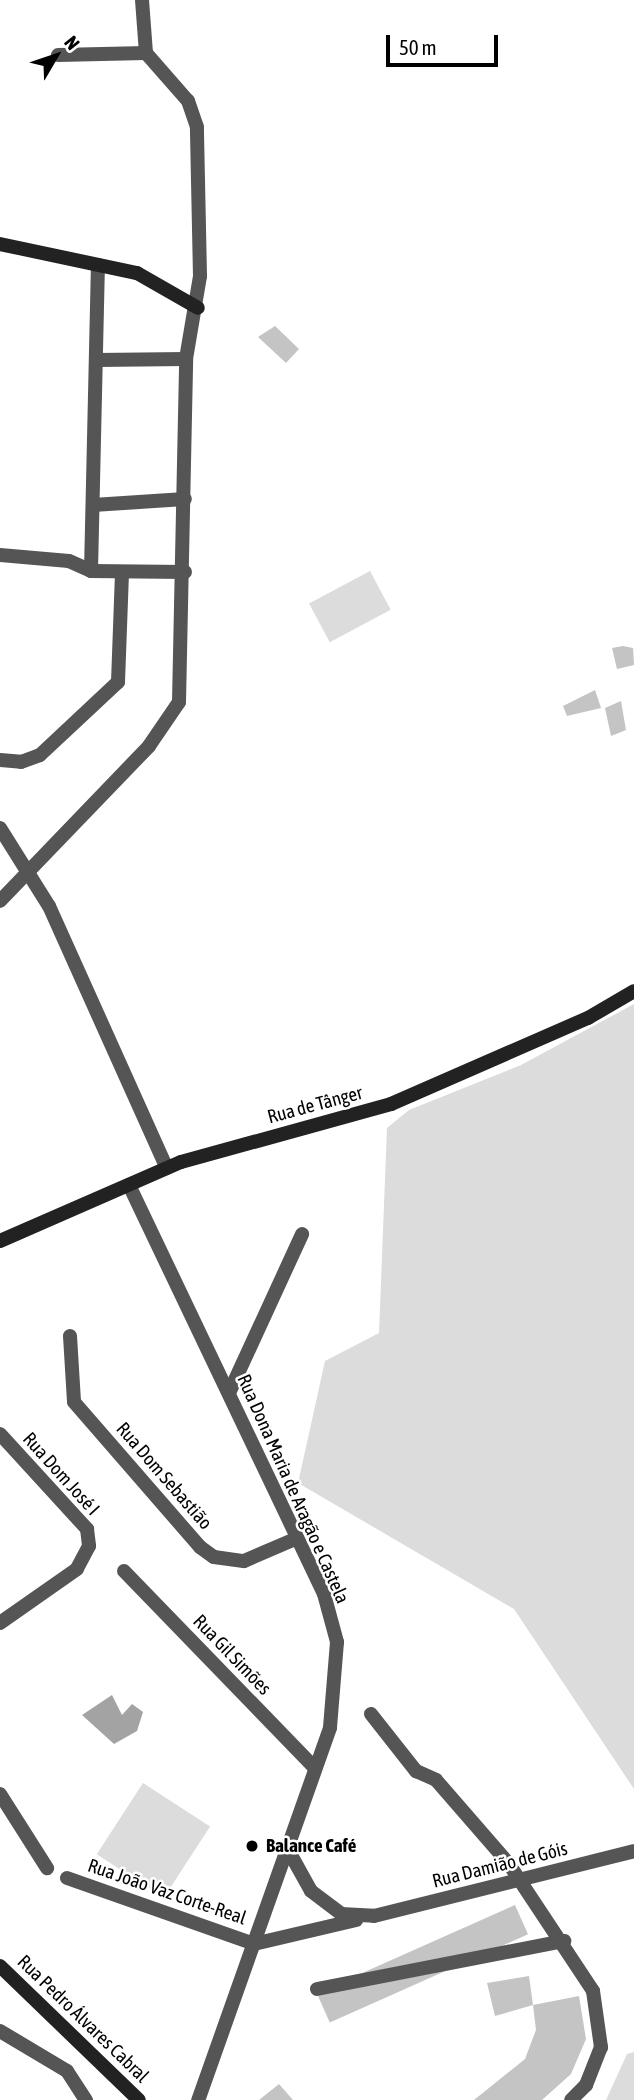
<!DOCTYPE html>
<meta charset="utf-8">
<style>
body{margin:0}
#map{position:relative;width:634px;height:2100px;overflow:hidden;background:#fff;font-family:"Asap Condensed",sans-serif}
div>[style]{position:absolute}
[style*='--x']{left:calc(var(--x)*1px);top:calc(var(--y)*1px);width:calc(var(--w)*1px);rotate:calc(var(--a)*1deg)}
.green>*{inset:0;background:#dcdcdc;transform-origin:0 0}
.water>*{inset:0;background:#a3a3a3}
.building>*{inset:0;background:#c4c4c4;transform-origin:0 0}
.street>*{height:14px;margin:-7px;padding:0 7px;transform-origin:7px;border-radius:7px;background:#555}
.secondary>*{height:14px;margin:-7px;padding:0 7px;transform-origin:7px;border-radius:7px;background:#222}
.dots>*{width:19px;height:19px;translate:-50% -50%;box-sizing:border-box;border:4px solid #fff;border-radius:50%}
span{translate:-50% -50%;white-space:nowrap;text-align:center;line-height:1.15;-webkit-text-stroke:5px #fff;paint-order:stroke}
.street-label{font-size:19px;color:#000}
.poi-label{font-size:19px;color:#000;font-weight:700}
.left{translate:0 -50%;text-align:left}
.north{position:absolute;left:21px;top:21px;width:70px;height:70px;-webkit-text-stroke:5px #fff;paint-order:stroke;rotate:51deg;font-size:19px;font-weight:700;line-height:28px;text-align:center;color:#000}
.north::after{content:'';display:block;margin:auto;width:24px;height:32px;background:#000;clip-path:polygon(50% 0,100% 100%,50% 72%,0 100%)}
.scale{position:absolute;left:386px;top:35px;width:112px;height:32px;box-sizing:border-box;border:4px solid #000;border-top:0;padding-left:9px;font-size:21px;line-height:24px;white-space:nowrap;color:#000;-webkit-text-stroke:5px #fff;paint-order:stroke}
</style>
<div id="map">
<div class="green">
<i style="left:370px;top:571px;width:44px;height:69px;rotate:62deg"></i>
<i style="clip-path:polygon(634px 1004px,634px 1789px,514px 1609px,298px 1483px,325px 1361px,379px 1333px,387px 1128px,409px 1110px,521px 1065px)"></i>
<i style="left:143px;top:1783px;width:80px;height:85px;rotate:33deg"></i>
<i style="clip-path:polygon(634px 2052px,634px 2100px,606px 2100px,627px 2054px)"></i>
</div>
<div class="water">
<i style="clip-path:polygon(112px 1695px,122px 1715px,132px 1704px,143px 1712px,137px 1731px,114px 1744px,82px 1715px)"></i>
</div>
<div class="building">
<i style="clip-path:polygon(275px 326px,299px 349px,286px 363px,258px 337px)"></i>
<i style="clip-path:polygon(623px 646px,633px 648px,634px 665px,617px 669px,612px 648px)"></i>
<i style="clip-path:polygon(595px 690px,601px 708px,567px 716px,563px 706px)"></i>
<i style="clip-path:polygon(621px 701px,626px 730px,611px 736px,605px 708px)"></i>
<i style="left:515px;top:1905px;width:32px;height:217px;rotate:66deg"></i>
<i style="clip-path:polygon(529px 1976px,533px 2005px,495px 2016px,487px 1983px)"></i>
<i style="clip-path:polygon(579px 1996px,586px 2039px,571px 2074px,542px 2100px,474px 2100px,525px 2059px,536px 2030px,533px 2005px)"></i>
<i style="clip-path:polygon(279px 2084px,293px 2100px,259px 2100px)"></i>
</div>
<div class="street">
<i style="--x:58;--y:55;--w:88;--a:-1.3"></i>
<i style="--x:96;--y:360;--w:90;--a:-0.6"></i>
<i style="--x:93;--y:505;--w:92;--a:-3.7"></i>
<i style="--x:0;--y:555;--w:69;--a:5"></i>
<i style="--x:69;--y:561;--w:24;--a:24"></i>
<i style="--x:91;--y:571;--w:94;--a:0.6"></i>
<i style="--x:91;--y:571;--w:306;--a:-88.7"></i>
<i style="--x:0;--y:760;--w:21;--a:5"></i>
<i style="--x:21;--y:762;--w:20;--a:-20"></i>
<i style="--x:40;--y:755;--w:107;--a:-43.1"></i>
<i style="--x:118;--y:682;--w:109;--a:-87.9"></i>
<i style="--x:0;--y:828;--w:92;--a:57.9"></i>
<i style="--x:49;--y:906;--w:287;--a:65.8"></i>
<i style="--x:0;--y:901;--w:215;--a:-46.1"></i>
<i style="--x:149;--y:746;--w:53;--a:-55.7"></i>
<i style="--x:179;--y:702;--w:343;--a:-88.8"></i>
<i style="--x:186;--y:359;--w:84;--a:-80.4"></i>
<i style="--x:200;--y:276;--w:149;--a:-91.2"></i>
<i style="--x:197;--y:127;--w:28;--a:-109"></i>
<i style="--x:188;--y:101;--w:64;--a:-131.2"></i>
<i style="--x:146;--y:53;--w:53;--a:-94.3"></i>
<i style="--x:129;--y:1185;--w:453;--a:64.5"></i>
<i style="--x:324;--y:1594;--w:50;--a:74.8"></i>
<i style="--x:337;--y:1642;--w:86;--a:94.7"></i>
<i style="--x:330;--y:1728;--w:395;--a:109.5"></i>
<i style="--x:70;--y:1336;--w:66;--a:86.5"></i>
<i style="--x:74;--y:1402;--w:192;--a:49"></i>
<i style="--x:200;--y:1547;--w:17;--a:36"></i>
<i style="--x:214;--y:1557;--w:30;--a:8"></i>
<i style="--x:244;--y:1561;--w:56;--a:-23.3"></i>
<i style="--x:229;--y:1393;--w:175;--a:-65.3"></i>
<i style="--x:0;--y:1434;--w:129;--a:47.5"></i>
<i style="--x:87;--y:1529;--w:17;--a:83"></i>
<i style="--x:89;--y:1546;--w:26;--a:118"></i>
<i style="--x:77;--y:1569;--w:94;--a:145"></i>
<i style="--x:124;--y:1571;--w:272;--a:45.9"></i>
<i style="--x:371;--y:1714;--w:73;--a:51.7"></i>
<i style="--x:416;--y:1771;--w:22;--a:24"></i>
<i style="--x:436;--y:1780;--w:111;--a:49"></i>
<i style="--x:509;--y:1864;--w:152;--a:56.5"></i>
<i style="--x:593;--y:1991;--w:57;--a:81.9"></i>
<i style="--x:601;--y:2047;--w:41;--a:111.5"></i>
<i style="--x:586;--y:2085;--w:21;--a:135"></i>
<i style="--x:0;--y:1794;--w:88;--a:57.6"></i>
<i style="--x:286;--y:1846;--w:51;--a:60.9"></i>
<i style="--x:311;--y:1891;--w:38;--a:37"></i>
<i style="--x:341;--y:1914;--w:33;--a:3"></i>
<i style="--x:374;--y:1916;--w:268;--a:-14"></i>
<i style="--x:67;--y:1878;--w:198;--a:19.4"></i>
<i style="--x:254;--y:1944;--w:105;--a:-13.2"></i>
<i style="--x:317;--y:1989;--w:252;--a:-11"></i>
<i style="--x:0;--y:2031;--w:78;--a:30.8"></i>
<i style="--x:67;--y:2071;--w:35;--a:57"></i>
</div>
<div class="secondary">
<i style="--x:0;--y:244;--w:140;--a:12"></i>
<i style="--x:137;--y:273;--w:70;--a:29.8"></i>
<i style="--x:0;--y:1241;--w:197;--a:-23.6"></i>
<i style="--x:181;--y:1162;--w:218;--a:-15.4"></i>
<i style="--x:391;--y:1104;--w:215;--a:-23.6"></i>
<i style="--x:588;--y:1018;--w:53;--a:-30.4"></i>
<i style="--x:0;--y:1966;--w:193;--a:44"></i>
</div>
<div class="dots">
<i style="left:252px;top:1846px;background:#000"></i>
</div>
<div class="street-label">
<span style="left:315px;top:1105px;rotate:-15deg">Rua de Tânger</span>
<span style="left:61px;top:1474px;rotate:48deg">Rua Dom José I</span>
<span style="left:164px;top:1476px;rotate:49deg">Rua Dom Sebastião</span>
<span style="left:293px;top:1489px;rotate:66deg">Rua Dona Maria de Aragão e Castela</span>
<span style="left:232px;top:1655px;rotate:46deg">Rua Gil Simões</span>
<span style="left:500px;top:1865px;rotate:-14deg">Rua Damião de Góis</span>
<span style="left:167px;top:1892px;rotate:19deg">Rua João Vaz Corte-Real</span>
<span style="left:83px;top:2019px;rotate:44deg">Rua Pedro Álvares Cabral</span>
</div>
<div class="poi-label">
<span class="left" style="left:266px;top:1846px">Balance Café</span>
</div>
<div class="north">N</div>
<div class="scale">50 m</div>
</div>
